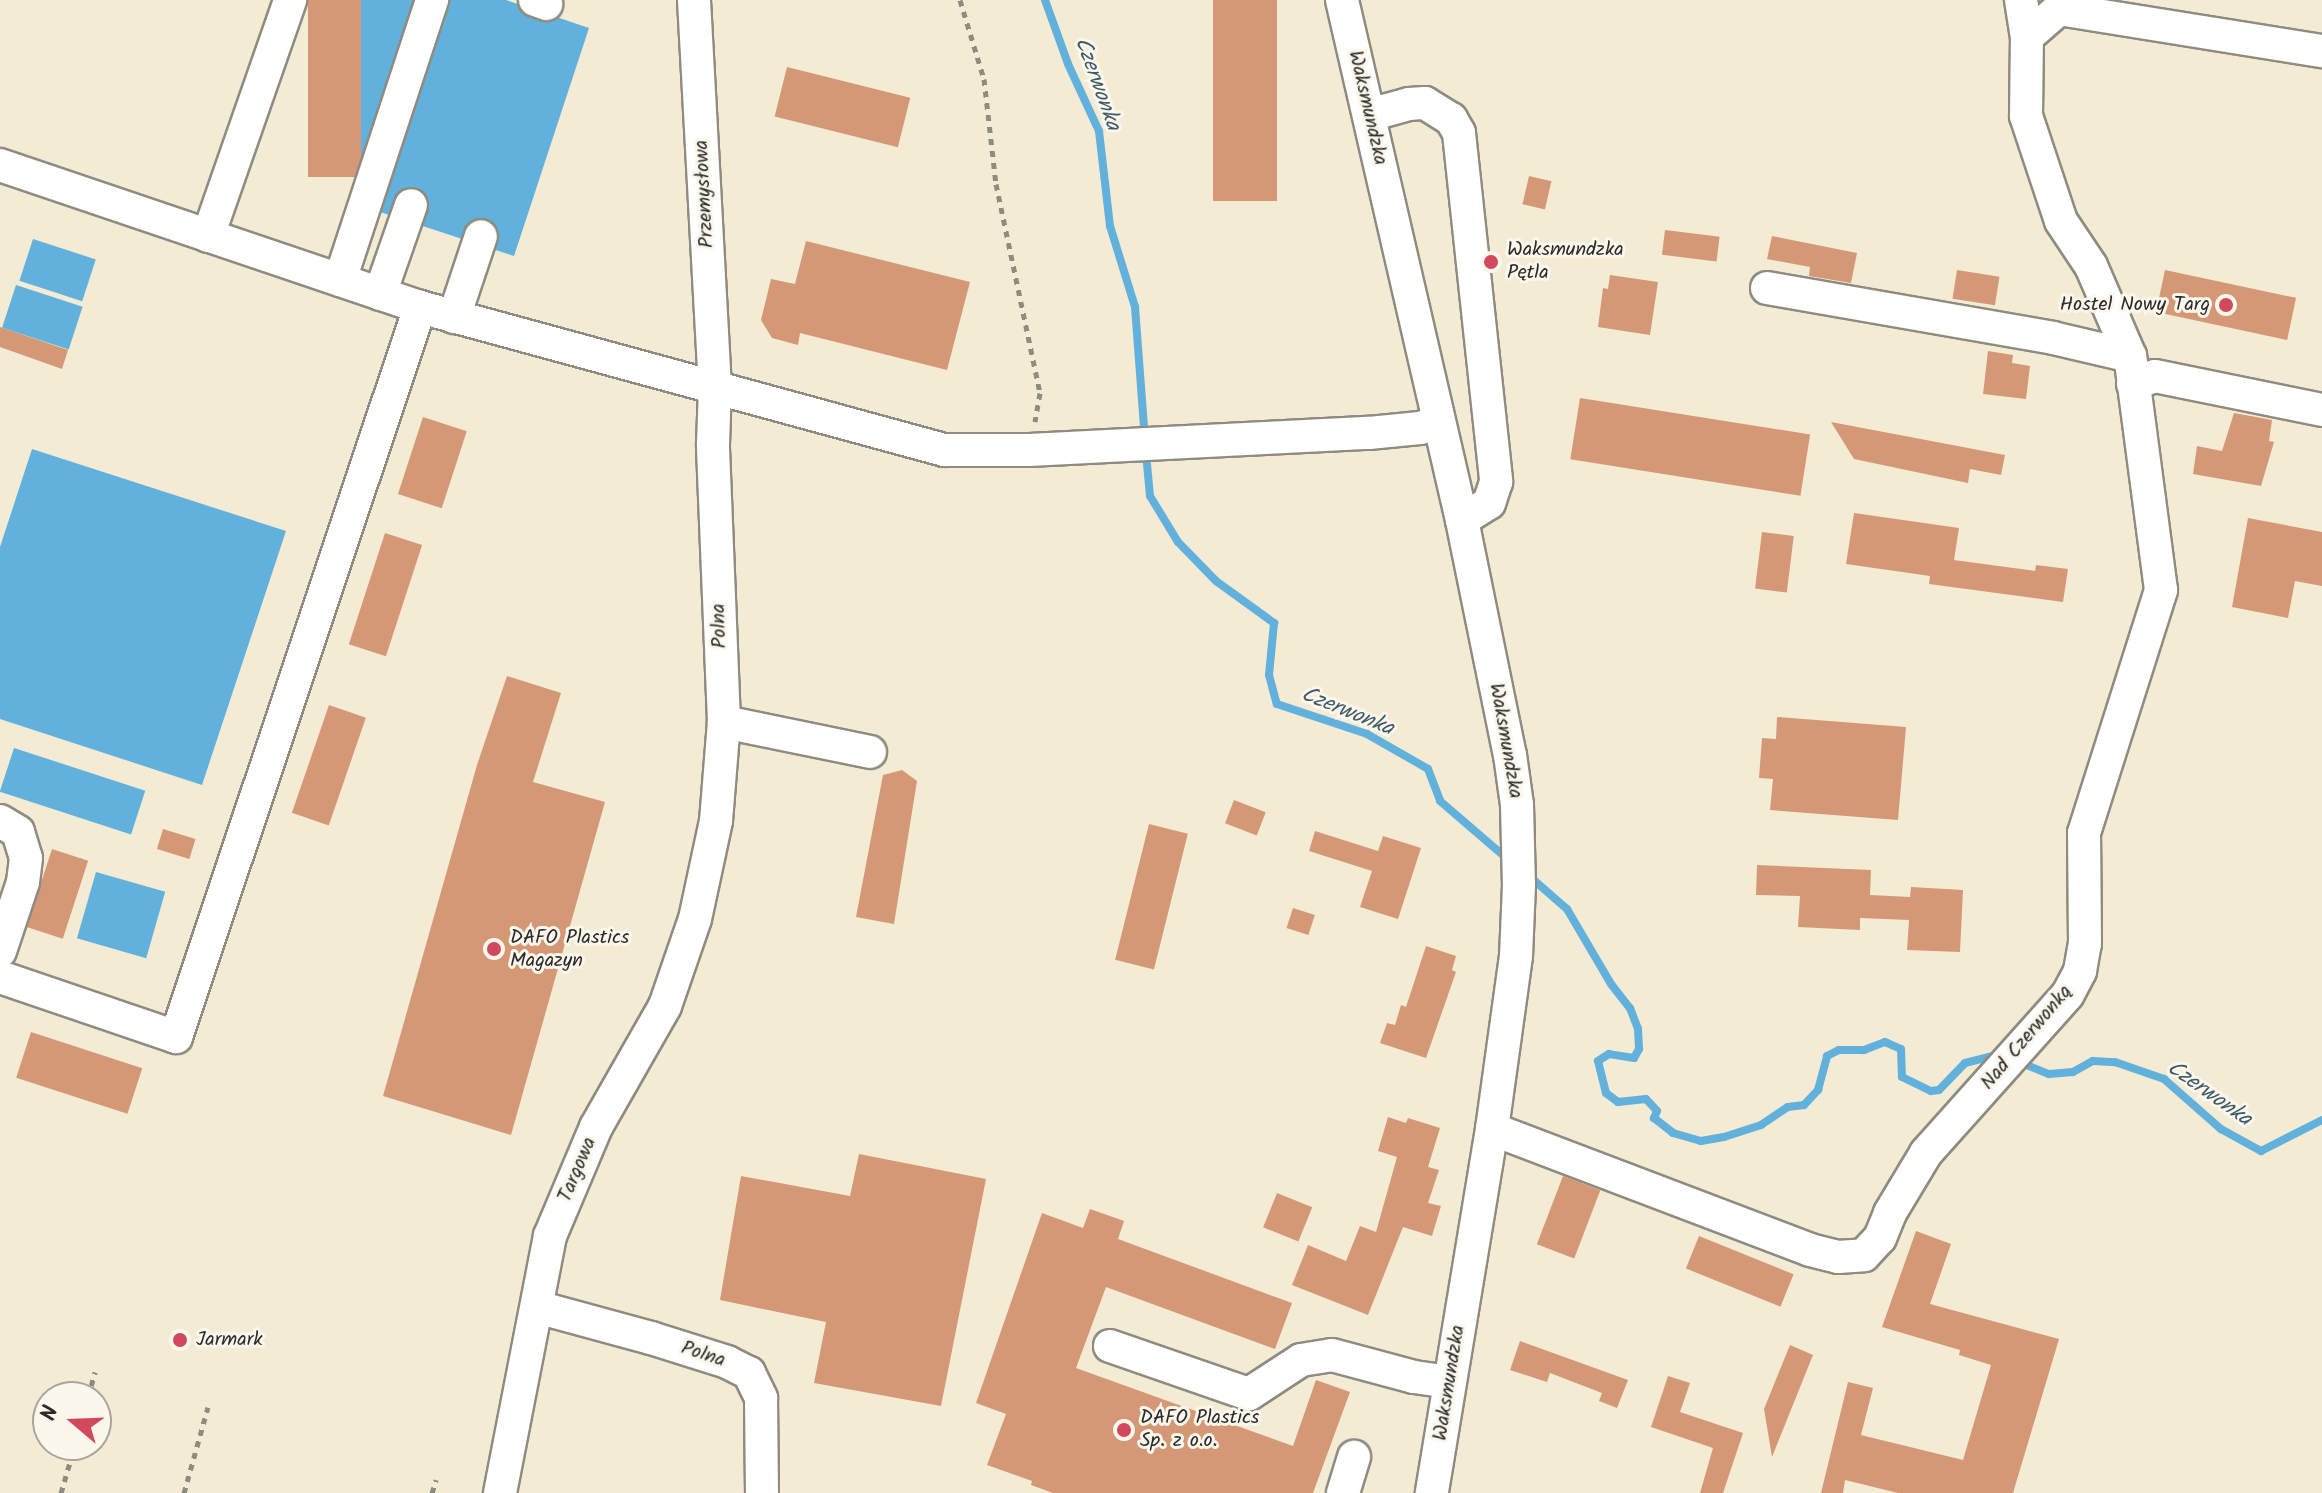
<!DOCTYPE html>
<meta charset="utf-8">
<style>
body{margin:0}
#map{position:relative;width:2322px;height:1493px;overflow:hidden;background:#f3ebd4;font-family:Kalam,sans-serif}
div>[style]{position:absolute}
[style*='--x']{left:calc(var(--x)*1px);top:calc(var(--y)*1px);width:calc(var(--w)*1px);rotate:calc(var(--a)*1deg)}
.water>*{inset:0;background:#61b1dc;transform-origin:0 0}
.stream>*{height:8px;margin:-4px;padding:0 4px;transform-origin:4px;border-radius:4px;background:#61b1dc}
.building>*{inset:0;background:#d59876;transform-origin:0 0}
.path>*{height:5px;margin-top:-2.5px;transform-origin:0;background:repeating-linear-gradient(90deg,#8f8b80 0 6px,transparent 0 12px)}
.roads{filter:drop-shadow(2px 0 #8f8b80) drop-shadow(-2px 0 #8f8b80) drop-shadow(0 2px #8f8b80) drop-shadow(0 -2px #8f8b80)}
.minor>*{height:32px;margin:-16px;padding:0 16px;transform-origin:16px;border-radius:16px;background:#fff}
.dots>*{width:22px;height:22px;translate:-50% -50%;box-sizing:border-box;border:4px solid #fbf7ec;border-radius:50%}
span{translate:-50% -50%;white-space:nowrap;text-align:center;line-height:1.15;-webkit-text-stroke:6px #fbf7ec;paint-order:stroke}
.street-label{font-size:20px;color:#2b2b2b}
.poi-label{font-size:20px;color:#2b2b2b}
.left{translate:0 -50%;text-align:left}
.right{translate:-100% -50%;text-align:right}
.water-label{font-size:22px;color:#3e5a69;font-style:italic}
.north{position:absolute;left:32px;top:1381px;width:80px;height:80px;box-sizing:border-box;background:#fbf7ec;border:2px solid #a8a59f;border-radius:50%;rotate:289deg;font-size:22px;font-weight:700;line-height:32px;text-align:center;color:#2b2b2b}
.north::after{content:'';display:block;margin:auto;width:28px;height:36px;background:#d1495b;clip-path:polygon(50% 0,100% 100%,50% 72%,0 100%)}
</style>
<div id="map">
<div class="water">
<i style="left:361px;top:0;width:59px;height:193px"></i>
<i style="clip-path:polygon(440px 0,506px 0,589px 28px,514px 256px,371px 209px)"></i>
<i style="left:33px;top:239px;width:66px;height:44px;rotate:18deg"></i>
<i style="left:16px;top:285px;width:70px;height:45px;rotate:18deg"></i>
<i style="clip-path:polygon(32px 449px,286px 531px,202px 785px,0 719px,0 547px)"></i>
<i style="left:14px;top:748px;width:138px;height:46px;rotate:18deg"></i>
<i style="left:96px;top:872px;width:72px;height:69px;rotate:16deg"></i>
</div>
<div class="stream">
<i style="--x:1045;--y:0;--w:68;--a:70.2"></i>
<i style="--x:1068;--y:64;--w:74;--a:65.2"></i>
<i style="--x:1099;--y:131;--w:96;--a:83.4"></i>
<i style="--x:1110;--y:226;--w:85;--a:72.8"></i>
<i style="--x:1135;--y:307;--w:132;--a:85.7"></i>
<i style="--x:1146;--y:453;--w:43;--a:84.7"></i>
<i style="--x:1150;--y:496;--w:54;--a:58.7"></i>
<i style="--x:1178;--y:542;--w:54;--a:45.7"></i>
<i style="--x:1216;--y:581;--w:72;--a:35.9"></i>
<i style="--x:1274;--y:623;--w:52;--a:95.5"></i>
<i style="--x:1269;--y:675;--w:30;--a:75"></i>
<i style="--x:1277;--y:704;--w:95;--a:18.4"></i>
<i style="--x:1367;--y:734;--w:70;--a:29.8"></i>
<i style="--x:1428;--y:769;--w:34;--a:69"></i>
<i style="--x:1440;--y:801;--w:94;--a:40.7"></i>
<i style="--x:1528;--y:875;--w:52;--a:41.1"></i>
<i style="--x:1567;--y:909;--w:87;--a:59.6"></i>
<i style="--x:1611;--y:984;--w:31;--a:52"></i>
<i style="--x:1630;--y:1008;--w:22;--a:69"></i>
<i style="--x:1638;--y:1029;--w:20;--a:87"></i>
<i style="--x:1639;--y:1049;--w:10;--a:119"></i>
<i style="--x:1634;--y:1058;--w:25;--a:-171"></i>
<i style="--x:1609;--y:1054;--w:13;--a:148"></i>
<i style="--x:1598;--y:1061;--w:33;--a:76"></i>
<i style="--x:1606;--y:1093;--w:15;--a:37"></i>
<i style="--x:1618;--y:1102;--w:28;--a:-6"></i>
<i style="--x:1646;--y:1099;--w:16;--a:47"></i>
<i style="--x:1657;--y:1111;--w:8;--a:113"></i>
<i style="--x:1654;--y:1118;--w:24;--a:38"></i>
<i style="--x:1673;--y:1133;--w:29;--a:16"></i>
<i style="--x:1701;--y:1141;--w:23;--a:-10"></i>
<i style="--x:1724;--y:1137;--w:39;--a:-18"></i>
<i style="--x:1761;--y:1125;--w:32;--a:-34"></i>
<i style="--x:1788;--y:1107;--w:16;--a:-7"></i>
<i style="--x:1804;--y:1105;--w:21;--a:-47"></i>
<i style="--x:1818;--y:1090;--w:35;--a:-75"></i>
<i style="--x:1827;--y:1056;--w:13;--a:-27"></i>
<i style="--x:1839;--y:1050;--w:25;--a:0"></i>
<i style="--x:1864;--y:1050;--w:22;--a:-21"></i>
<i style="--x:1885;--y:1042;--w:17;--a:24"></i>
<i style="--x:1901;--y:1049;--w:28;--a:88"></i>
<i style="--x:1902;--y:1077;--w:32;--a:26"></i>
<i style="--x:1931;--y:1091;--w:8;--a:-7"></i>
<i style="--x:1939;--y:1090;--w:37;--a:-46"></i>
<i style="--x:1965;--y:1063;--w:29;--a:-14"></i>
<i style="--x:2024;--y:1064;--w:27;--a:22"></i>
<i style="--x:2049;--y:1074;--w:24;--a:-5"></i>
<i style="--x:2073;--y:1072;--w:23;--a:-29"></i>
<i style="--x:2093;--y:1061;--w:22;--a:3"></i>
<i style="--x:2115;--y:1062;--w:52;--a:19.1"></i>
<i style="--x:2164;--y:1079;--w:76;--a:41.3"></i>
<i style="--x:2221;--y:1129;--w:46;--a:28.8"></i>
<i style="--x:2261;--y:1151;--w:68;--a:-26.9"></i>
</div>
<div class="building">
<i style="left:308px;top:0;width:53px;height:177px"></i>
<i style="left:1213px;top:0;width:64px;height:201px"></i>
<i style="left:787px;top:67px;width:127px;height:51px;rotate:14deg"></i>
<i style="left:1529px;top:176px;width:23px;height:29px;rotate:13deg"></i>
<i style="left:1665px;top:230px;width:55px;height:25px;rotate:7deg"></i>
<i style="clip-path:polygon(1772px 236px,1857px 253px,1851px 283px,1809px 276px,1810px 267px,1767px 259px)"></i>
<i style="clip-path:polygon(806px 241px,970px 282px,947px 370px,800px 333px,798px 345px,772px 338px,761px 320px,771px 279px,795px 284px)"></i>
<i style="left:1957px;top:270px;width:43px;height:29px;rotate:9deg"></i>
<i style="left:2165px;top:270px;width:134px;height:43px;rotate:12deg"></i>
<i style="clip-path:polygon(1610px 275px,1658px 282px,1650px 335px,1598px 327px,1603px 288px,1608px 289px)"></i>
<i style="clip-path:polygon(0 327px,68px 350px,62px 369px,0 347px)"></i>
<i style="clip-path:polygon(1988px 351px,2013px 355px,2012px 363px,2030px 366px,2026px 399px,1983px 394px)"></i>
<i style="left:1580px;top:398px;width:233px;height:62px;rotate:9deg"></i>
<i style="clip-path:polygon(2234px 413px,2272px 420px,2269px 441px,2274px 442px,2261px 486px,2193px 474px,2197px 446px,2222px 451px)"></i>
<i style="left:423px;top:417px;width:46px;height:81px;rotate:18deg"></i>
<i style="clip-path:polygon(1831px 422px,2005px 455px,2001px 475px,1970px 469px,1968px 483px,1854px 459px)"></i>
<i style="clip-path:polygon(1854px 513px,1959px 528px,1954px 560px,2035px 571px,2036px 565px,2068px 569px,2063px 602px,1929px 584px,1930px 576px,1846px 564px)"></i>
<i style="clip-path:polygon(2248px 518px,2322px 532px,2322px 586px,2295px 581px,2288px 618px,2232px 607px)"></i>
<i style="left:1762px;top:532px;width:32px;height:57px;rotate:7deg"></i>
<i style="left:385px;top:533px;width:39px;height:117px;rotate:18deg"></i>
<i style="clip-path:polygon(507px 676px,561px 693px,533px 782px,605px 802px,511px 1135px,383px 1096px,477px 765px)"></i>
<i style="left:329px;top:705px;width:39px;height:114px;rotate:19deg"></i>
<i style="clip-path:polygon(1777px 717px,1906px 727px,1898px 820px,1770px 810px,1773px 779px,1759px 778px,1762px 738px,1776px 739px)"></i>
<i style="clip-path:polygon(902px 770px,917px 781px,894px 924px,856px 917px,883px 775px)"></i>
<i style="left:1234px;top:800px;width:34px;height:25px;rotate:21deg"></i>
<i style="left:1149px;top:824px;width:40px;height:140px;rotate:14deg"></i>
<i style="left:163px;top:829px;width:34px;height:21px;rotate:17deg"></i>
<i style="clip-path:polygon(1315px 831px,1378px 851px,1383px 836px,1421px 848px,1398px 919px,1360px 907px,1372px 871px,1309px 851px)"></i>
<i style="left:52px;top:849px;width:38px;height:82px;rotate:18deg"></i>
<i style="clip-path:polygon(1757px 865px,1871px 870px,1870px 895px,1910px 897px,1911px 887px,1963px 890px,1960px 952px,1907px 950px,1909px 920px,1860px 918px,1860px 930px,1798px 927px,1800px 896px,1756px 895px)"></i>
<i style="left:1293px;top:908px;width:23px;height:21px;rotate:18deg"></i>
<i style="clip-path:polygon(1426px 946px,1456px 956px,1452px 970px,1456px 972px,1426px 1058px,1380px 1043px,1387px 1023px,1395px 1025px,1401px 1005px,1406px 1007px)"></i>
<i style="left:31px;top:1032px;width:117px;height:48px;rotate:18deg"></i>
<i style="clip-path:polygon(1388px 1117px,1406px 1123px,1408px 1118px,1440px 1128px,1428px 1167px,1439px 1170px,1428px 1203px,1441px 1206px,1432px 1236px,1403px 1227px,1368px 1315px,1292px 1285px,1308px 1245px,1346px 1261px,1360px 1226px,1376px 1232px,1397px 1157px,1378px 1151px)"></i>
<i style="clip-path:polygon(859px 1154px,986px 1179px,941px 1406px,814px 1383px,826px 1322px,720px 1300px,741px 1176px,850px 1196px)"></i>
<i style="left:1563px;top:1176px;width:40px;height:73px;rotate:21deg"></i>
<i style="left:1277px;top:1193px;width:38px;height:37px;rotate:22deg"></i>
<i style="clip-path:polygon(1090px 1209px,1124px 1221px,1118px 1239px,1292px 1303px,1275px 1349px,1106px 1287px,1076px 1368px,1293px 1446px,1316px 1380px,1350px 1392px,1313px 1493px,1053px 1493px,1031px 1485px,1032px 1481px,987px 1465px,1006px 1414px,976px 1403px,1042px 1213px,1083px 1228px)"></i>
<i style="clip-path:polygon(1916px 1231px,1951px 1244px,1930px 1304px,2059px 1339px,2013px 1493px,1898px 1493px,1845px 1480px,1843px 1493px,1821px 1493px,1848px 1382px,1873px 1388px,1861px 1435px,1963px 1460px,1991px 1365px,1959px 1355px,1960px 1350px,1882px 1327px)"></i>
<i style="left:1699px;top:1236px;width:102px;height:35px;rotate:22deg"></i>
<i style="clip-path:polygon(1520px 1341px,1628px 1380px,1617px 1408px,1599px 1401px,1602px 1393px,1550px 1373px,1547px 1382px,1510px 1370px)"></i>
<i style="clip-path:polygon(1790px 1345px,1813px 1355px,1772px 1457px,1764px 1409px)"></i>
<i style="clip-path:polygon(1668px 1376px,1690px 1383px,1680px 1412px,1743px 1433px,1723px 1493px,1700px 1493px,1713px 1448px,1651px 1427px)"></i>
</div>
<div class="path">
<i style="--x:960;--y:0;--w:83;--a:73.1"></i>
<i style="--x:984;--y:79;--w:106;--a:83.5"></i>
<i style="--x:996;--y:184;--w:214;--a:78.1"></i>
<i style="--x:1040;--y:393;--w:29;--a:100"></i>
<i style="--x:88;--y:1397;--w:26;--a:-74"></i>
<i style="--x:61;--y:1493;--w:50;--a:-73.7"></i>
<i style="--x:184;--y:1493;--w:89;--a:-74.4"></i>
<i style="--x:432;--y:1493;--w:14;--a:-73"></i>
</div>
<div class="roads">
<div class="minor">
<i style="--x:535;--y:0;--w:12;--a:20"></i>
<i style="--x:1342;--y:0;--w:534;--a:77.01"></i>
<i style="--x:1462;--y:520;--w:240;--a:78.5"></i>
<i style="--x:1510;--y:755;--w:50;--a:82"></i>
<i style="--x:1517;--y:805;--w:80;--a:88.6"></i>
<i style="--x:1519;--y:885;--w:71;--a:92.4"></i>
<i style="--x:1516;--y:956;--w:175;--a:97.9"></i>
<i style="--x:1492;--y:1129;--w:369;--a:99.4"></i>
<i style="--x:2021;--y:0;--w:37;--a:81"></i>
<i style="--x:1369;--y:115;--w:41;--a:-15.4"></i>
<i style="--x:1409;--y:104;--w:16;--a:-4"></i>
<i style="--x:1425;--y:103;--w:31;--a:32"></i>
<i style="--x:1451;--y:119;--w:16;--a:60"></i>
<i style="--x:1459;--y:133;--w:351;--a:83.9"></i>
<i style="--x:1496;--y:482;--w:22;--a:108"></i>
<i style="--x:1489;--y:503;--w:32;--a:148"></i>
<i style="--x:0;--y:165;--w:443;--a:18.7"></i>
<i style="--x:420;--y:307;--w:543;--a:15.26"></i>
<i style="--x:944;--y:450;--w:85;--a:0"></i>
<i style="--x:1029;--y:450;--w:340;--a:-2.9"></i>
<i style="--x:1369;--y:433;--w:51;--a:-5.6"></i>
<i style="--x:1420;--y:428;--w:19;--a:-18"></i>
<i style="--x:208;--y:236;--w:250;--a:-70.8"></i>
<i style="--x:340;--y:280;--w:295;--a:-71.8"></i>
<i style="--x:1767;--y:288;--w:290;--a:9.9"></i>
<i style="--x:2053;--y:338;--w:79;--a:13.2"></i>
<i style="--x:380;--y:294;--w:94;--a:-70.8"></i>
<i style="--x:454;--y:317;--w:85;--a:-71.6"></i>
<i style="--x:2133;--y:384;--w:23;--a:-20"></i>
<i style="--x:2155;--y:376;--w:170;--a:11.5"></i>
<i style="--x:724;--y:722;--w:149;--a:11.6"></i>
<i style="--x:0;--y:821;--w:21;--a:31"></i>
<i style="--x:18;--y:832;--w:27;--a:73"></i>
<i style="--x:26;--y:858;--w:24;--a:97"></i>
<i style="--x:23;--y:882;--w:73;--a:108.4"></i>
<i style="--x:0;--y:977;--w:186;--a:18.8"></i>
<i style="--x:176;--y:1037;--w:770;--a:-71.52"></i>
<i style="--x:1492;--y:1129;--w:340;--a:20.8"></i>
<i style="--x:1810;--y:1250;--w:29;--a:14"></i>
<i style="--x:1838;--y:1257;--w:26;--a:-4"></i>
<i style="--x:1864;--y:1255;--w:23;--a:-47"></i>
<i style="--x:1880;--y:1238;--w:27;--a:-68"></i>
<i style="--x:1890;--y:1213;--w:70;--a:-59"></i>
<i style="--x:1926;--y:1153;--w:213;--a:-48.2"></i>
<i style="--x:2068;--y:994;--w:26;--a:-62"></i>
<i style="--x:2080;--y:971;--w:27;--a:-80"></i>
<i style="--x:2085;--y:944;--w:111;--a:-90.5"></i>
<i style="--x:2084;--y:833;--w:255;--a:-72.4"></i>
<i style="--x:2161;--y:590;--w:236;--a:-97.5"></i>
<i style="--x:2130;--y:356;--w:98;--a:-113.4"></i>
<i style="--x:2091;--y:266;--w:54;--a:-123.7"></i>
<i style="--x:2061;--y:221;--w:111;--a:-108.4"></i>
<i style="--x:2026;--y:116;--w:79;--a:-89.3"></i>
<i style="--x:2027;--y:37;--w:43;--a:-41.2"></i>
<i style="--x:2059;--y:9;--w:266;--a:9.1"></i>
<i style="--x:537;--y:1307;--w:118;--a:15.2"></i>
<i style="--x:651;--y:1338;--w:80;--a:17.5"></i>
<i style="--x:727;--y:1362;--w:25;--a:27"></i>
<i style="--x:749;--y:1373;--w:28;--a:64"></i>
<i style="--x:761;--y:1398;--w:95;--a:89.4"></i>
<i style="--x:1110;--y:1346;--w:147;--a:19.1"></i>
<i style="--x:1249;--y:1394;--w:62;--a:-33.2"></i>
<i style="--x:1301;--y:1360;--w:31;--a:-9"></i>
<i style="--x:1332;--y:1355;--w:85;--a:15"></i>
<i style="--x:1414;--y:1377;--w:35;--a:8"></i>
<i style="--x:500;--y:1493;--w:262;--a:-79"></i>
<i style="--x:550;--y:1236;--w:118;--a:-67.1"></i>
<i style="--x:596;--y:1127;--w:139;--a:-60.3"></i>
<i style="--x:665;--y:1006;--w:92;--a:-71"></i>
<i style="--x:695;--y:919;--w:100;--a:-77.9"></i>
<i style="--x:716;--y:821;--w:99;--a:-85.4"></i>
<i style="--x:724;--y:722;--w:278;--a:-92.3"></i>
<i style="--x:713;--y:444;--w:56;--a:-88"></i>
<i style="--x:715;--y:388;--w:389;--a:-93.1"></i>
<i style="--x:1343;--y:1493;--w:38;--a:-73"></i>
</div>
</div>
<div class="dots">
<i style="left:1491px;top:262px;background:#d1495b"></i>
<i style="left:2226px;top:305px;background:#d1495b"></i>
<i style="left:494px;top:949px;background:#d1495b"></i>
<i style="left:180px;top:1340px;background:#d1495b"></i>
<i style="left:1124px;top:1430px;background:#d1495b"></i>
</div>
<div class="street-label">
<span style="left:1367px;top:108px;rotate:77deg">Waksmundzka</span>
<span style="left:705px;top:194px;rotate:-93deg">Przemysłowa</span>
<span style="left:720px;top:626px;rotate:-92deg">Polna</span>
<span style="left:1505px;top:741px;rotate:80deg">Waksmundzka</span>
<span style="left:2027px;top:1038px;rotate:-50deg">Nad Czerwonką</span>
<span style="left:578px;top:1170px;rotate:-67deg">Targowa</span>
<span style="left:703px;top:1355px;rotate:18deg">Polna</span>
<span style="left:1450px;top:1383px;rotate:-81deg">Waksmundzka</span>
</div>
<div class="poi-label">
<span class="left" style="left:1507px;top:262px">Waksmundzka<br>Pętla</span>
<span class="right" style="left:2210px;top:305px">Hostel Nowy Targ</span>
<span class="left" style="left:510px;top:950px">DAFO Plastics<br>Magazyn</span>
<span class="left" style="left:196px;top:1340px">Jarmark</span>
<span class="left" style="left:1140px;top:1430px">DAFO Plastics<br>Sp. z o.o.</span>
</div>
<div class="water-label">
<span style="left:1097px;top:84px;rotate:70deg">Czerwonka</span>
<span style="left:1347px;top:712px;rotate:22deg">Czerwonka</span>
<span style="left:2209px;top:1094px;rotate:35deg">Czerwonka</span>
</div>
<div class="north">N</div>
</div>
